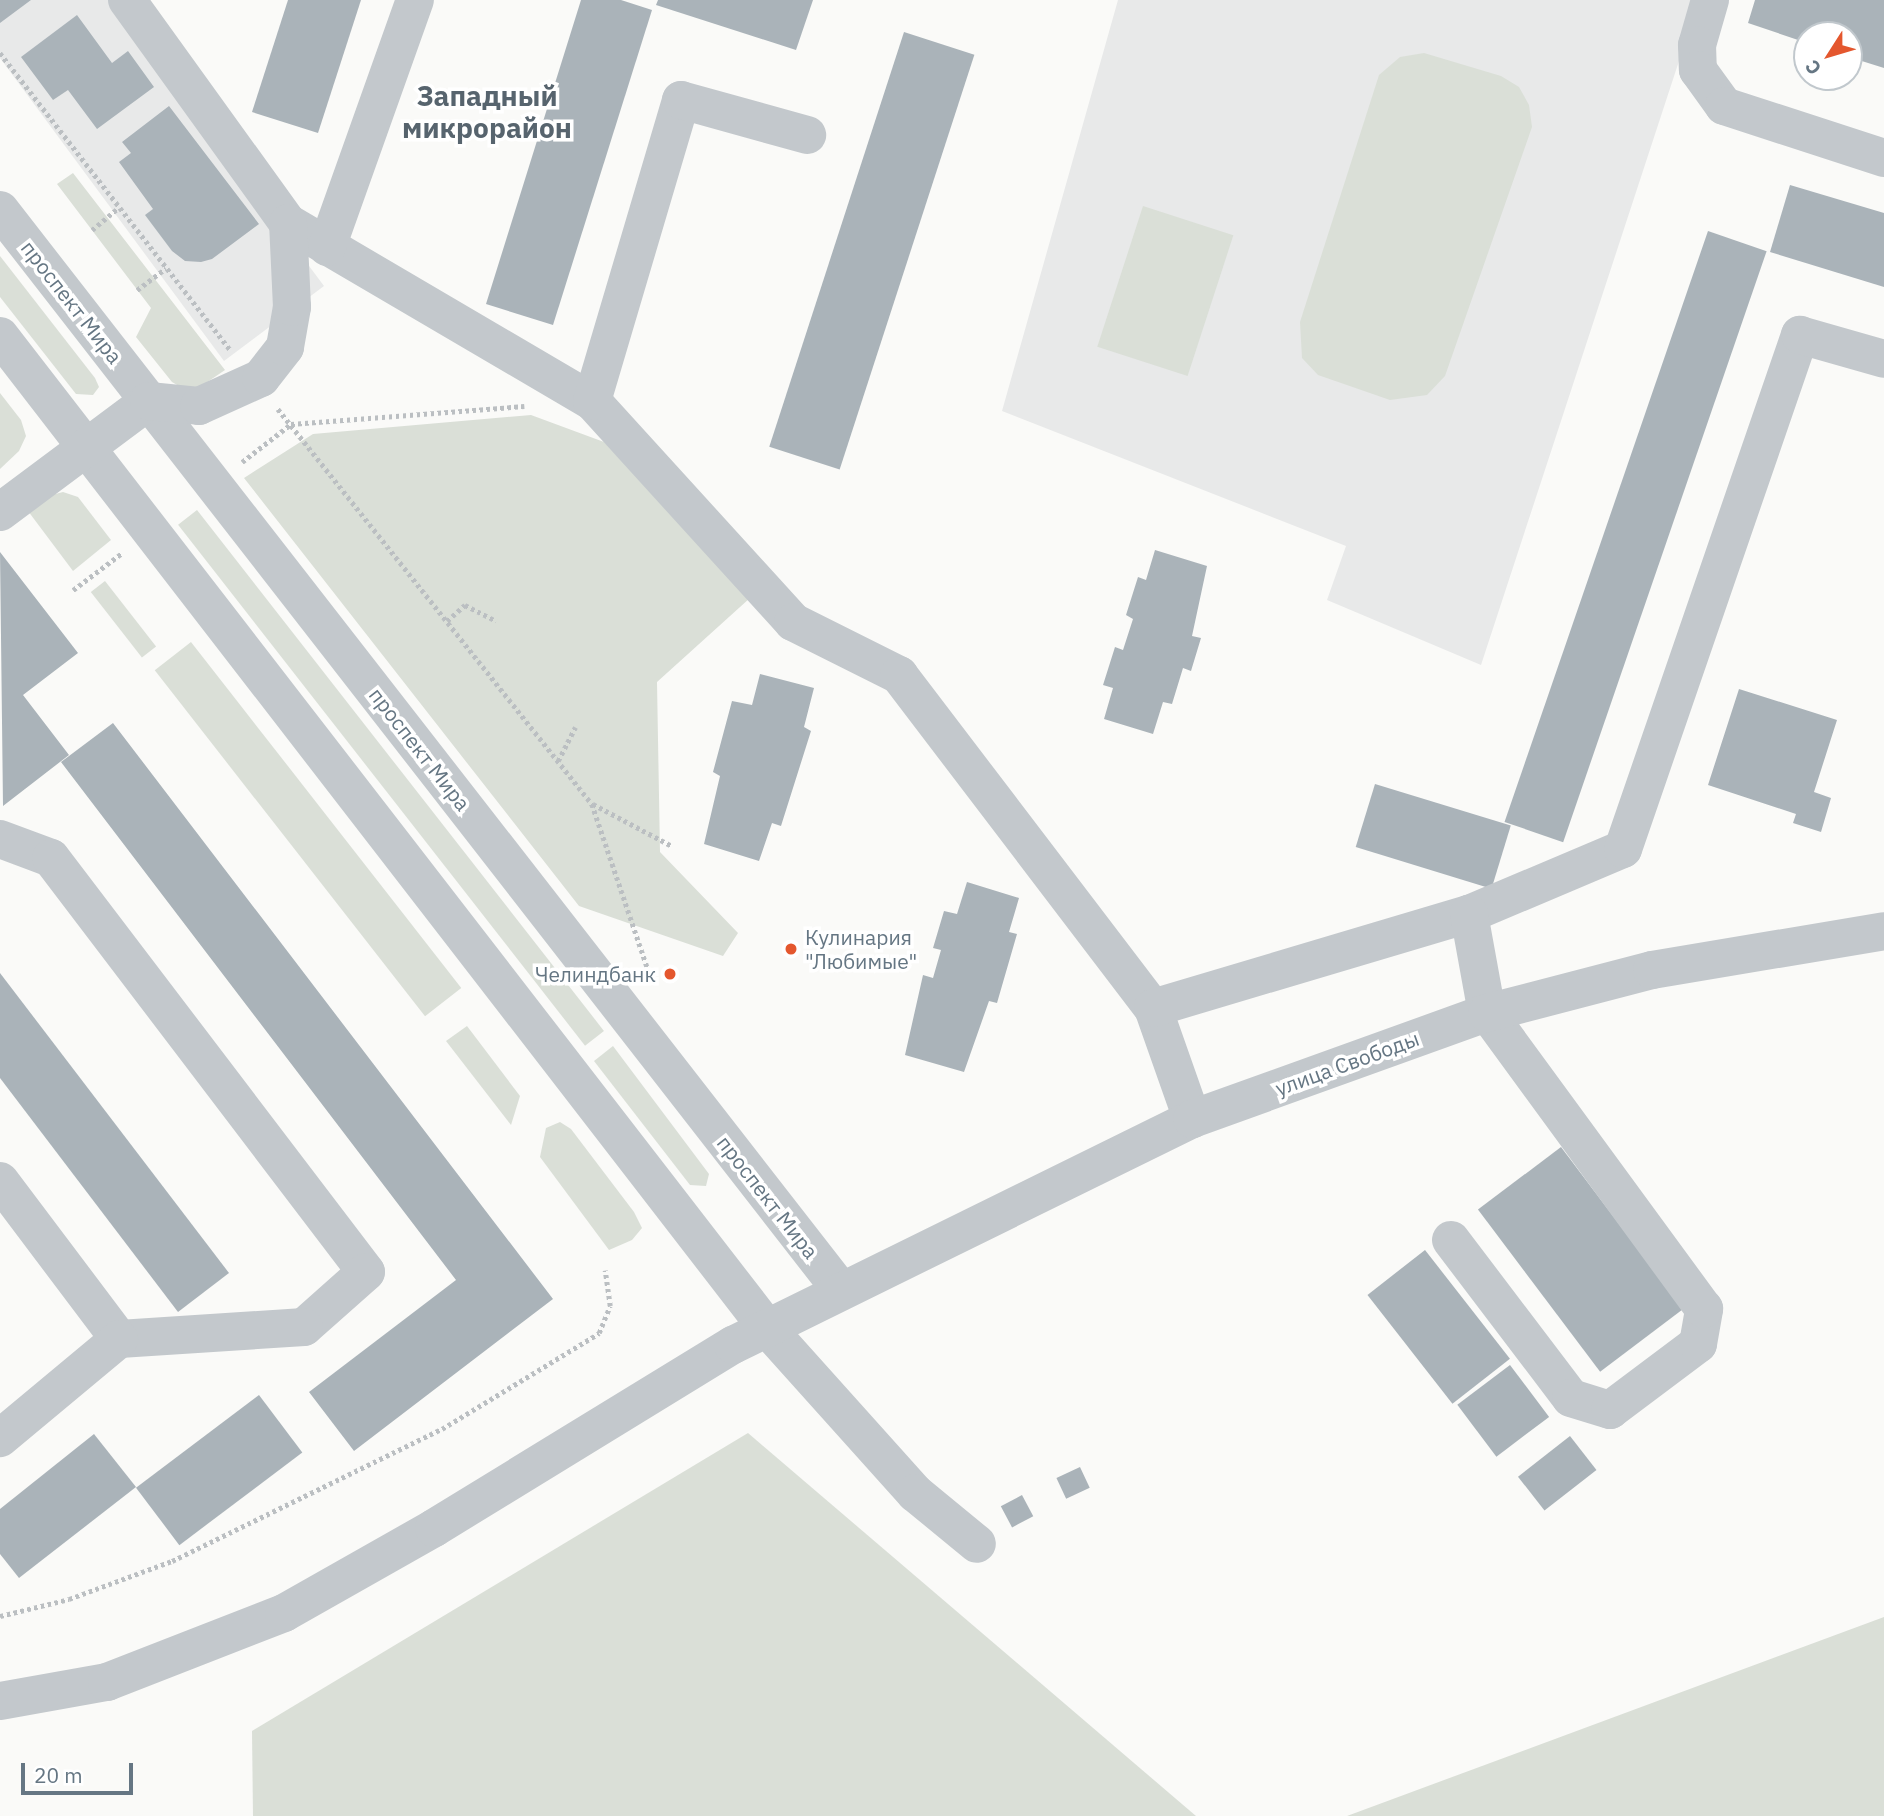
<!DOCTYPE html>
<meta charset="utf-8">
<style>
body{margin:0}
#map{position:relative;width:1884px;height:1816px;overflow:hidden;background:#fafaf8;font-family:"IBM Plex Sans",sans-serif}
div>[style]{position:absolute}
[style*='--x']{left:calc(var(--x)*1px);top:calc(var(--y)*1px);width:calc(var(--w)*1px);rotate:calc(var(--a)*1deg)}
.built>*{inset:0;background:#e8e9e9}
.green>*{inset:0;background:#dadfd7;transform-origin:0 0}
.building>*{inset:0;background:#aab3b9;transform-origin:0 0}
.path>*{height:4.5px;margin-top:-2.25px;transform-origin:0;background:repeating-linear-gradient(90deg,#bbbfc2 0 3.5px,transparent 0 7px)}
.minor>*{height:38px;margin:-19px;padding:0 19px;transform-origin:19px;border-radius:19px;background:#c3c8cc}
.dots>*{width:19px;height:19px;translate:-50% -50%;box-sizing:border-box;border:4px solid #fff;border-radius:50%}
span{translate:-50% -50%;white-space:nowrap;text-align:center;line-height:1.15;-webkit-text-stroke:7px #fff;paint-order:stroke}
.street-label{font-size:21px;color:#657683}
.poi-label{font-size:21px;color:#657683}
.left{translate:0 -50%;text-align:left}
.right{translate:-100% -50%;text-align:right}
.district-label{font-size:28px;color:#57646e;font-weight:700}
.north{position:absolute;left:1793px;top:21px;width:70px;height:70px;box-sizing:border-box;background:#fff;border:2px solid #c1c8cd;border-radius:50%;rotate:233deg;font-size:19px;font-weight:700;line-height:28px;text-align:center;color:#657683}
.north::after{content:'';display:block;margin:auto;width:24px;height:32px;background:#e4572e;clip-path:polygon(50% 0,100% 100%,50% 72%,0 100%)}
.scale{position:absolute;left:21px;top:1763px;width:112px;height:32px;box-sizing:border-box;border:4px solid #657683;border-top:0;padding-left:9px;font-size:21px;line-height:24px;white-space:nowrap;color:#657683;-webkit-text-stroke:5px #fff;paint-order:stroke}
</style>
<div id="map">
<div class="built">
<i style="clip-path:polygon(0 0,111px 0,324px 286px,224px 361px,0 58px)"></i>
<i style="clip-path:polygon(1118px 0,1699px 0,1481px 665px,1327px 600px,1346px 546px,1002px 411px)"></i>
</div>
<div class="green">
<i style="clip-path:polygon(1424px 53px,1501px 76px,1519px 87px,1529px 105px,1532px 127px,1445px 376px,1427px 395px,1390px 400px,1318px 375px,1302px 358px,1300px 322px,1379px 75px,1400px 57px)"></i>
<i style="clip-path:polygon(73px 173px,225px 370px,200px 387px,184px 389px,172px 382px,136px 337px,151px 308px,57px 184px)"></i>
<i style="left:1143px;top:206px;width:95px;height:148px;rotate:18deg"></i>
<i style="clip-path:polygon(0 256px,95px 378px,99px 387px,93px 395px,76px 394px,0 297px)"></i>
<i style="clip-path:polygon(0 393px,21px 420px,26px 436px,19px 451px,0 469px)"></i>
<i style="clip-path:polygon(531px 415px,604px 442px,750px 598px,657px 682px,660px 852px,738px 933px,723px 956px,579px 906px,244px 478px,313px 434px)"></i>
<i style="clip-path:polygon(63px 492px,78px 497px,111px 540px,73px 571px,28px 511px,44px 497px)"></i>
<i style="left:197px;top:510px;width:661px;height:24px;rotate:52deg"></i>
<i style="left:105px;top:581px;width:83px;height:18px;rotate:52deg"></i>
<i style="left:191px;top:642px;width:439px;height:46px;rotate:52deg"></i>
<i style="clip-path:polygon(467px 1026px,520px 1096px,511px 1125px,446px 1041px)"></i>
<i style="clip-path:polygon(613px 1046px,709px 1174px,706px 1186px,690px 1185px,594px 1061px)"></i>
<i style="clip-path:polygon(560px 1122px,571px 1129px,634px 1212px,642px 1228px,632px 1240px,609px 1250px,540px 1157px,546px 1128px)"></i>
<i style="clip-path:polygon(748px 1433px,1196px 1816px,253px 1816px,252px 1731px)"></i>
<i style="clip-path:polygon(1884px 1617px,1884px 1816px,1347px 1816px)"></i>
</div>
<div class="building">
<i style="clip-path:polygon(0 0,31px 0,0 23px)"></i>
<i style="clip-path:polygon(288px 0,361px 0,318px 133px,252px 112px)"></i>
<i style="clip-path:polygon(581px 0,621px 0,652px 10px,553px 325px,486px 304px)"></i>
<i style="clip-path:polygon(658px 0,813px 0,796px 50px,656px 5px)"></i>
<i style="clip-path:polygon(1755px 0,1884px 0,1884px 68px,1849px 57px,1849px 35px,1807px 35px,1807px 43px,1748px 23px)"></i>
<i style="clip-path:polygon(77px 15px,112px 63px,128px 51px,154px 87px,97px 129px,68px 90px,53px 100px,21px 57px)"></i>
<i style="left:904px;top:32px;width:74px;height:436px;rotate:18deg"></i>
<i style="clip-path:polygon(169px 106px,259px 224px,212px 259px,201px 262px,185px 261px,172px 251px,145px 215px,153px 209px,119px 162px,131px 153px,122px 142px)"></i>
<i style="clip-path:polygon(1790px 185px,1884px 213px,1884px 287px,1770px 252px)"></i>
<i style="left:1708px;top:231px;width:62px;height:625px;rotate:19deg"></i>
<i style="clip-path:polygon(1155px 550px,1207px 566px,1192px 636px,1201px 638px,1191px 671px,1183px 668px,1172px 704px,1163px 702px,1153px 734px,1104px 719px,1113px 688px,1103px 685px,1115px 647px,1123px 650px,1133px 619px,1126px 615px,1138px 577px,1146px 580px)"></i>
<i style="clip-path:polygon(0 552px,78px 653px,23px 695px,69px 755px,3px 806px)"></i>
<i style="clip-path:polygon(760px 674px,814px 688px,804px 727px,811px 731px,781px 826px,772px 823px,759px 861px,704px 844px,720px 776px,713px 772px,732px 701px,752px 705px)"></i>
<i style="clip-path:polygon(1739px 689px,1837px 720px,1814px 792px,1831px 798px,1821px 832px,1793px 823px,1796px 814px,1708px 785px)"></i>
<i style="clip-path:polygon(113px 723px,553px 1299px,354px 1451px,309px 1392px,456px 1280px,61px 762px)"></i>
<i style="left:1375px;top:784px;width:142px;height:66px;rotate:17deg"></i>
<i style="clip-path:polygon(967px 882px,1019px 898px,1009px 932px,1017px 934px,997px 1003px,989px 1001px,964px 1072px,905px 1055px,923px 975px,933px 978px,941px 950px,933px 948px,944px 911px,957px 914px)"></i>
<i style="clip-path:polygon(0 973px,229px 1273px,178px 1312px,0 1078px)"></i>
<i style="left:1561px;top:1147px;width:203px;height:104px;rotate:53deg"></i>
<i style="left:1425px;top:1250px;width:138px;height:73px;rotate:52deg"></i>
<i style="left:1510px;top:1365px;width:65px;height:66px;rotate:53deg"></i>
<i style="left:259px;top:1395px;width:72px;height:154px;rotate:53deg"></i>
<i style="clip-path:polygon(94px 1434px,136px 1487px,19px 1578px,0 1554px,0 1509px)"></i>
<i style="left:1570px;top:1436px;width:43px;height:66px;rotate:52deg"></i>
<i style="left:1080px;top:1467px;width:23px;height:26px;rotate:65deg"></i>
<i style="left:1022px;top:1495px;width:24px;height:24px;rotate:62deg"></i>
</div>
<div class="path">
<i style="--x:0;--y:53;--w:377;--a:52.2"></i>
<i style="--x:92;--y:230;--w:35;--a:-40"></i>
<i style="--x:137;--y:290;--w:36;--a:-37"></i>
<i style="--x:278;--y:409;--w:505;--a:51.52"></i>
<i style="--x:592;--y:804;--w:190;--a:71.3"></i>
<i style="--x:242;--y:462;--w:62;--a:-37.8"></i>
<i style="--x:291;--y:424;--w:234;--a:-4.4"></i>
<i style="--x:73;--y:590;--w:61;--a:-37.1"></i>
<i style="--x:447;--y:621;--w:24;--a:-42"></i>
<i style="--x:465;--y:605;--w:35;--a:27"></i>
<i style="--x:558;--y:761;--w:38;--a:-63"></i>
<i style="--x:593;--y:804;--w:89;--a:28"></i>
<i style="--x:0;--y:1616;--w:71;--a:-13.8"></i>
<i style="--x:69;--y:1599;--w:110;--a:-20.3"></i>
<i style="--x:172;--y:1561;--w:301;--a:-26.1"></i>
<i style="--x:442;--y:1429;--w:184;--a:-31.4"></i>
<i style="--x:599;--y:1333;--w:29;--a:-68"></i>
<i style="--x:610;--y:1306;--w:36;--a:-98"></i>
</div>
<div class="minor">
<i style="--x:127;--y:0;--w:275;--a:54.2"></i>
<i style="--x:288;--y:223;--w:352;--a:30.4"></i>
<i style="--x:592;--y:401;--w:299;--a:47.7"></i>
<i style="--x:793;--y:622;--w:119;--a:26.6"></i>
<i style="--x:899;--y:675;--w:419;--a:52.7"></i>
<i style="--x:1153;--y:1008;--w:118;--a:70.6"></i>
<i style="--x:1710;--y:0;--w:47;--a:106.1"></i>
<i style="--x:1697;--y:45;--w:25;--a:88"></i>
<i style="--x:1698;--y:70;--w:44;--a:54.2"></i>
<i style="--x:1724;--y:106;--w:168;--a:18"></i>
<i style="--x:0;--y:210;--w:1367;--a:52.1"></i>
<i style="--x:327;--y:247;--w:262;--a:-70.4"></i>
<i style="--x:0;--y:336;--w:1254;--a:52.29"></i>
<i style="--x:767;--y:1328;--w:222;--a:48.1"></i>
<i style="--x:915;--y:1493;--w:80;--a:39.4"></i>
<i style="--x:592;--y:401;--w:314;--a:-73.5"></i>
<i style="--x:681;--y:100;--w:131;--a:15.5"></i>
<i style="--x:0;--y:512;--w:186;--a:-36.7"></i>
<i style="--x:149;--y:401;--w:50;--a:5.7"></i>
<i style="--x:199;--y:406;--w:68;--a:-24.3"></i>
<i style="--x:261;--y:378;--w:39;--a:-52"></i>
<i style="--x:285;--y:347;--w:41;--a:-80.1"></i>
<i style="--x:292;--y:307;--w:84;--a:-92.7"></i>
<i style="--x:0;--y:839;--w:54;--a:20.4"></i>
<i style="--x:51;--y:858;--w:520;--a:52.73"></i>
<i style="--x:366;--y:1272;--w:83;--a:138.4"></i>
<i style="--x:304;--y:1327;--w:185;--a:176.3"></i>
<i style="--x:1153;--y:1008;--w:330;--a:-16.6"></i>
<i style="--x:1469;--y:914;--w:167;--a:-22.9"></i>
<i style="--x:1623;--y:849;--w:544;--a:-71"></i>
<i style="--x:1800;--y:335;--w:87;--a:15.9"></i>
<i style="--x:0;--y:1181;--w:198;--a:53"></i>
<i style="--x:119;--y:1339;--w:155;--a:140.2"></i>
<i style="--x:1451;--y:1240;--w:198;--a:52.8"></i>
<i style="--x:1571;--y:1398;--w:41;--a:17.1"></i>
<i style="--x:1610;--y:1410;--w:110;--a:-36.9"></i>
<i style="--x:1698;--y:1344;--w:36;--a:-80"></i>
<i style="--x:1704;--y:1309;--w:367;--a:-126.2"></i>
<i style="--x:1487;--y:1013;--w:101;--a:-100.3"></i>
<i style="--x:0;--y:1701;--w:109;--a:-10.1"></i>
<i style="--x:107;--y:1682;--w:190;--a:-21.3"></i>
<i style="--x:284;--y:1613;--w:172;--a:-29.5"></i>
<i style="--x:434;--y:1528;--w:351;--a:-31.5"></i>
<i style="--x:733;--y:1345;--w:512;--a:-26.21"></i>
<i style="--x:1192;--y:1119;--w:313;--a:-19.8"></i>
<i style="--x:1487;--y:1013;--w:171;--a:-14.6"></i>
<i style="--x:1652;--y:970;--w:235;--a:-9.5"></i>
</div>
<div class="dots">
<i style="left:791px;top:949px;background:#e4572e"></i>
<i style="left:670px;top:974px;background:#e4572e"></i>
</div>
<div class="street-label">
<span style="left:72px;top:302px;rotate:52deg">проспект Мира</span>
<span style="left:420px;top:749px;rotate:52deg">проспект Мира</span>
<span style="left:1347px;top:1063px;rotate:-20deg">улица Свободы</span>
<span style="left:768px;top:1197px;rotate:52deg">проспект Мира</span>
</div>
<div class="poi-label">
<span class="left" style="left:805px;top:949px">Кулинария<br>"Любимые"</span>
<span class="right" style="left:656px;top:974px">Челиндбанк</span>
</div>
<div class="district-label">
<span style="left:487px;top:112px">Западный<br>микрорайон</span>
</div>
<div class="north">С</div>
<div class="scale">20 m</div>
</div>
